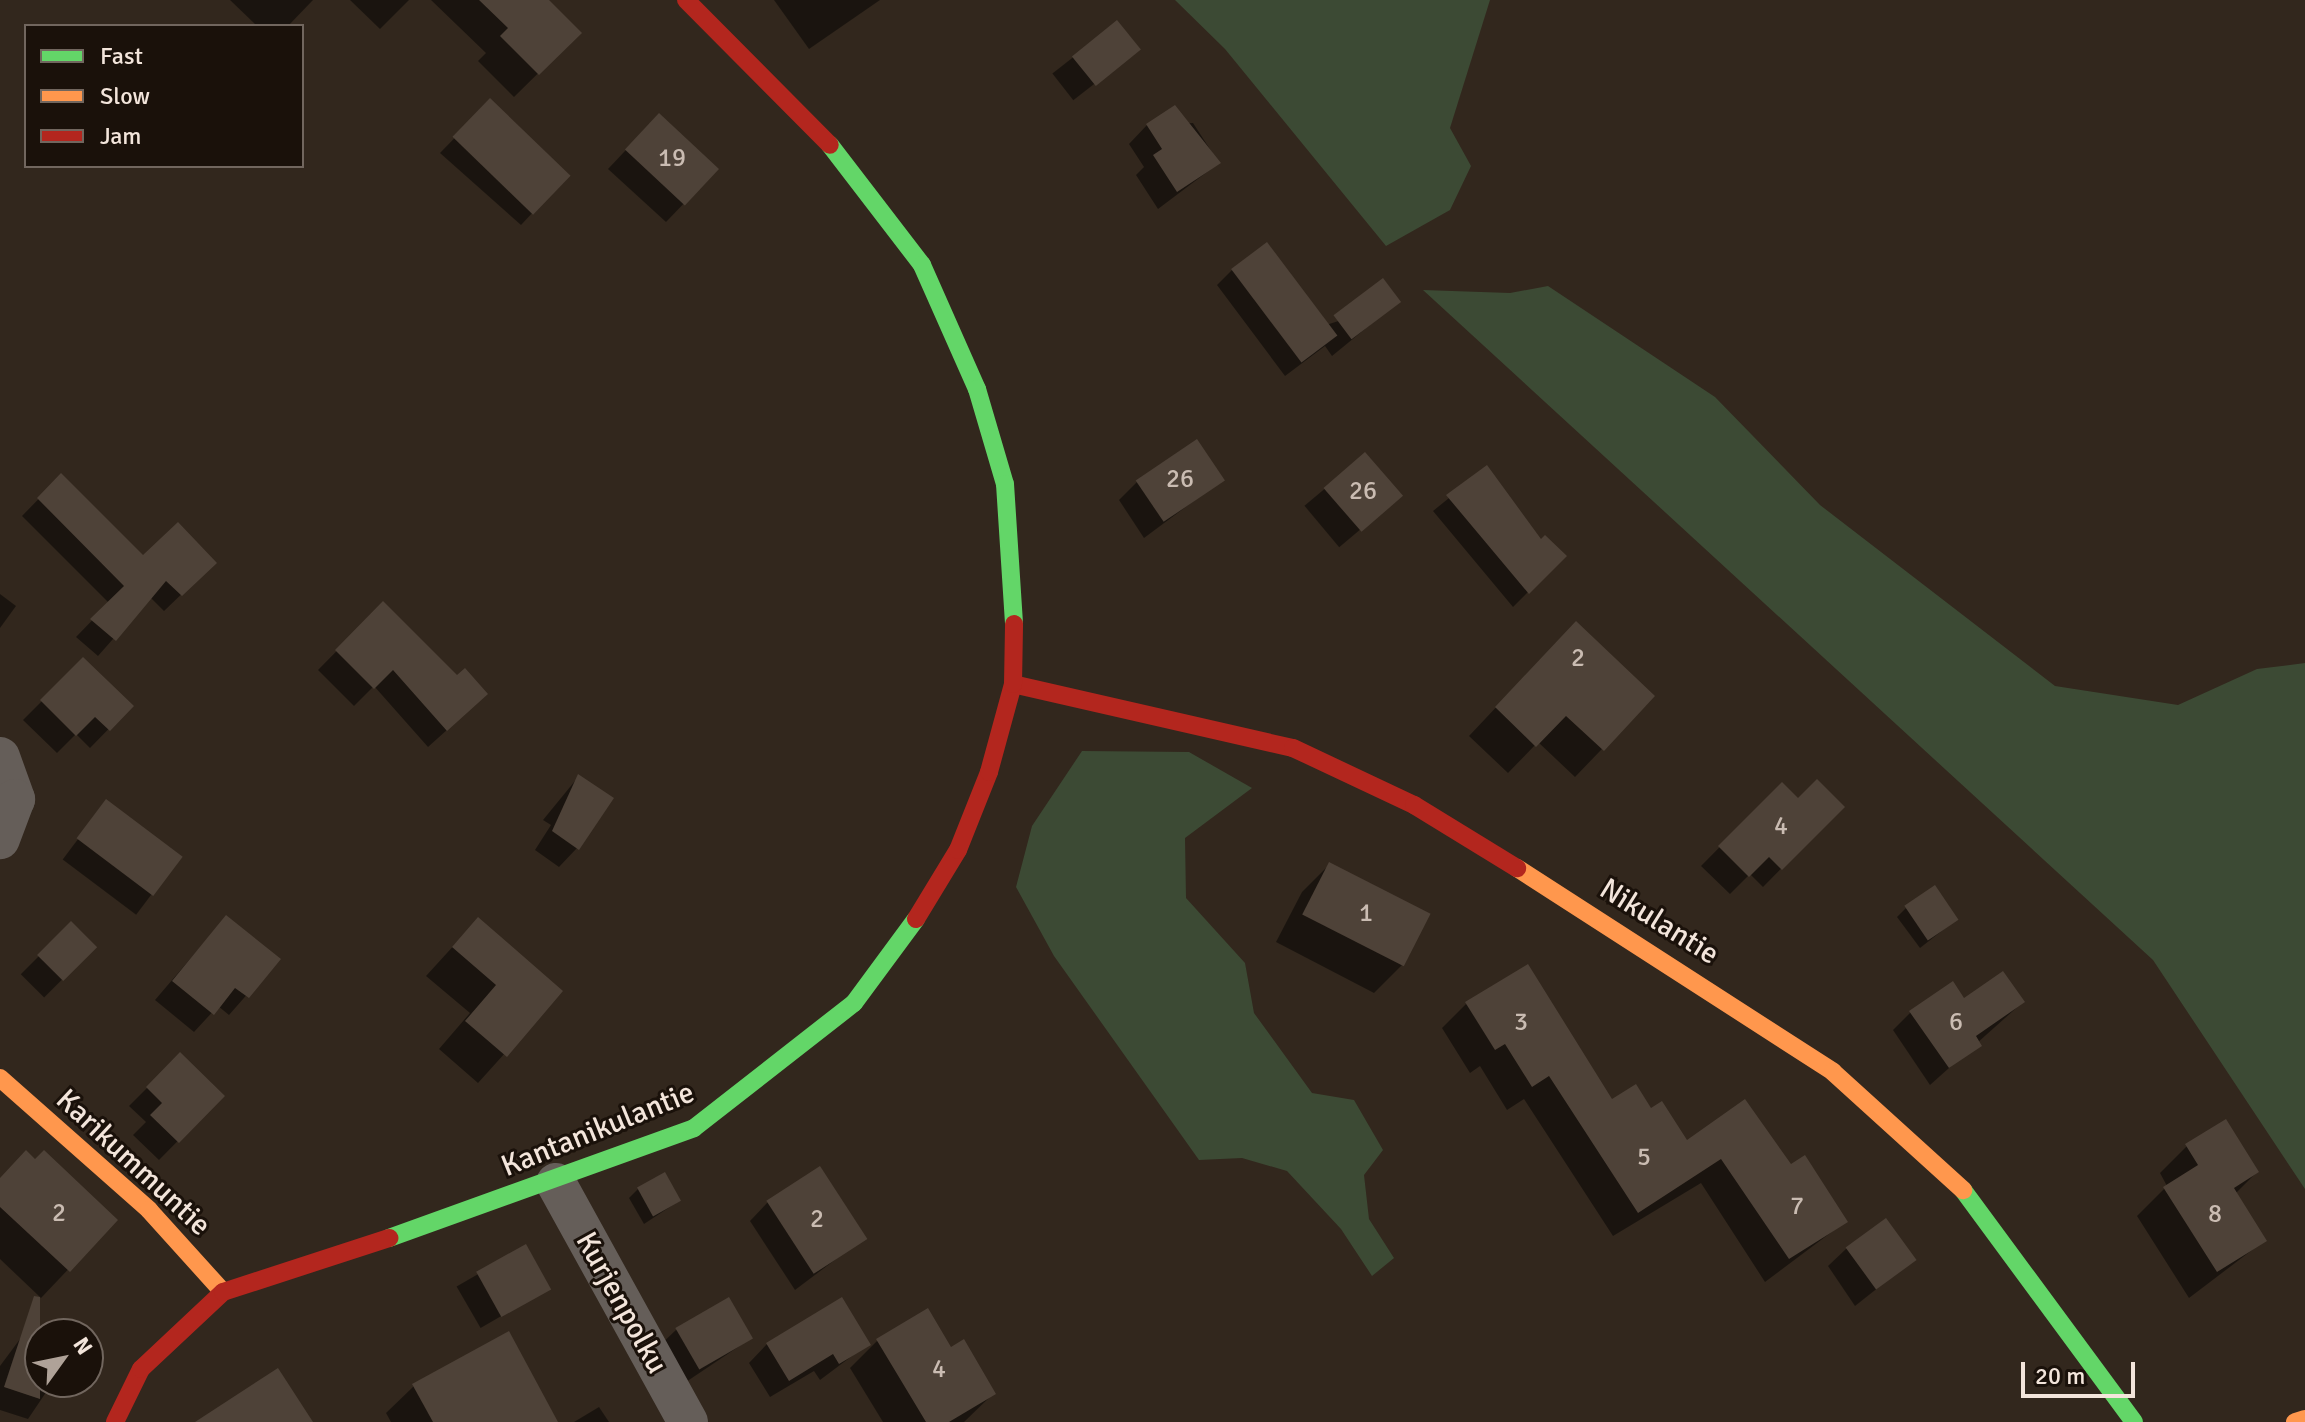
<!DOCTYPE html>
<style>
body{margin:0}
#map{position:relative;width:2305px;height:1422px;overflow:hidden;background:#32271d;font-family:Signika,sans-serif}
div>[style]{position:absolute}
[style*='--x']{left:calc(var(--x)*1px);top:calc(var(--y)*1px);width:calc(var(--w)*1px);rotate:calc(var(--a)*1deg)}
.green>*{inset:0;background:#3c4a34}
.shadow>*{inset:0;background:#0007;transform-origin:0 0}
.building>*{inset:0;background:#4e4238;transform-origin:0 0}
.street>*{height:40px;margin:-20px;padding:0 20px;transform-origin:20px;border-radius:20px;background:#655e59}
.fast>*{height:18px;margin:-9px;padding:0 9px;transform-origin:9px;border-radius:9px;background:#63d668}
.slow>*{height:18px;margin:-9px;padding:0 9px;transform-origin:9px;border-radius:9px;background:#ff974d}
.jam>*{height:18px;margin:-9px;padding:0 9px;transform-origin:9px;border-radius:9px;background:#b3261e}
span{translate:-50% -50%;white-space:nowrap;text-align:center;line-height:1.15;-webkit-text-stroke:6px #1a110a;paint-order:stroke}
.number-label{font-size:26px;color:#cabcb2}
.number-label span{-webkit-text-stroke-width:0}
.street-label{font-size:30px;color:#f3e5db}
.legend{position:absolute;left:24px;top:24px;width:280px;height:144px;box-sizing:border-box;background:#1a110a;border:2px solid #71665e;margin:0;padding:10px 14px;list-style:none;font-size:24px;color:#f3e5db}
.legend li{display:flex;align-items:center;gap:16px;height:40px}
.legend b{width:40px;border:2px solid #71665e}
.north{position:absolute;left:24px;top:1318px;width:80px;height:80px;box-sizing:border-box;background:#1a110a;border:2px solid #71665e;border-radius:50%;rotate:57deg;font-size:22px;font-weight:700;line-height:32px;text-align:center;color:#f3e5db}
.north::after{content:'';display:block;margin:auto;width:28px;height:36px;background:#afa298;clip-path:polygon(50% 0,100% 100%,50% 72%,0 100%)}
.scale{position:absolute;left:2021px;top:1362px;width:114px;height:36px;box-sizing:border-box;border:4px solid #f3e5db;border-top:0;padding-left:10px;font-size:24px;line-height:28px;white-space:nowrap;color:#f3e5db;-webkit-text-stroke:6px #1a110a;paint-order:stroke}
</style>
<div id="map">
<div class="green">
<i style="clip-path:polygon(1175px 0,1490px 0,1450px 128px,1471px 166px,1450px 210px,1386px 246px,1225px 49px)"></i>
<i style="clip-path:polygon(1548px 286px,1715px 397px,1820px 505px,2055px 686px,2178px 705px,2257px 669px,2305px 663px,2305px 1189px,2153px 960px,1423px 290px,1510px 293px)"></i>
<i style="clip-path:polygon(1082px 751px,1189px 752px,1252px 788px,1185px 838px,1186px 898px,1245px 963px,1254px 1013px,1312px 1093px,1354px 1100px,1383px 1150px,1364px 1175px,1369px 1219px,1394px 1258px,1372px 1276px,1341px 1229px,1287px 1171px,1242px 1158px,1199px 1160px,1054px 956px,1016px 887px,1032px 826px)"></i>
</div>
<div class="shadow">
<i style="clip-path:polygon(230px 0,313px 0,288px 26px,257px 26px)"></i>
<i style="clip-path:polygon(350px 0,409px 0,380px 29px)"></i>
<i style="clip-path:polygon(431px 0,546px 0,579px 33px,514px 97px,478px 61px,486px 53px)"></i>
<i style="clip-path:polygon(774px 0,880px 0,809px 49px)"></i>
<i style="left:1117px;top:23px;width:34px;height:82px;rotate:52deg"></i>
<i style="clip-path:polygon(476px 116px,568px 175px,521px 225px,440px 153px)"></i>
<i style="clip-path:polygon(1193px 123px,1219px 163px,1158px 209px,1136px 175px,1144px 167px,1129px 144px,1147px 125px)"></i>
<i style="clip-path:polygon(641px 134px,717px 169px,666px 222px,608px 169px)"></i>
<i style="clip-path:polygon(1232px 270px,1326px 325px,1398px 302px,1332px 356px,1325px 346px,1285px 376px,1217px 285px)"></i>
<i style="left:1365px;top:455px;width:54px;height:79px;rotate:50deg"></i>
<i style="clip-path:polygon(1486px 468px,1541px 542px,1564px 556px,1513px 607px,1433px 511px)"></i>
<i style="clip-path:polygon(61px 476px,143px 558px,214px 563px,164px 611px,150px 597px,98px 656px,76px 637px,109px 603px,22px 516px)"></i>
<i style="clip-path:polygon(1222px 480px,1144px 538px,1119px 500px,1137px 482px)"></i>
<i style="clip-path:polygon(0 594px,16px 606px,0 628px)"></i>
<i style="clip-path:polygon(383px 604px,467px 712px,428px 747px,374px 686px,354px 706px,318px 670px)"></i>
<i style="clip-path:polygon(1549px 651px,1652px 697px,1575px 777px,1538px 742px,1508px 773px,1469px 736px)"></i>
<i style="clip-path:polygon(83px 660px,131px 706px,90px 748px,76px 734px,57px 753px,23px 720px)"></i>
<i style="clip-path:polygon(579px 776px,577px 848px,559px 867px,535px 850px,551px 825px,543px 820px)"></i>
<i style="clip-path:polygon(1782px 784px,1798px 800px,1842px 807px,1763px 887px,1750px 874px,1730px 894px,1701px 866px)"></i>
<i style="left:106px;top:802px;width:92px;height:72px;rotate:37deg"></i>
<i style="clip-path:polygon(1329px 865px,1402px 965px,1374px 993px,1276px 942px,1302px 892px)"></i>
<i style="clip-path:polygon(1906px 908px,1957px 919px,1920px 948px,1897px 917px)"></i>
<i style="clip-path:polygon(226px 917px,278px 959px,229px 1015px,218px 1006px,194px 1032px,155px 1000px)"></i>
<i style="clip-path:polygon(478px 919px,561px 991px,478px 1083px,439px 1049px,470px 1013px,426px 976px)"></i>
<i style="left:71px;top:924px;width:33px;height:71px;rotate:45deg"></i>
<i style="clip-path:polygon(1964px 1000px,2023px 1002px,1930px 1085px,1893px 1030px,1911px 1012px)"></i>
<i style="clip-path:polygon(1466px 1004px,1611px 1102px,1651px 1110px,1687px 1143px,1791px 1166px,1845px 1222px,1765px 1282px,1701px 1183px,1613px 1236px,1524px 1099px,1507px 1110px,1480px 1066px,1470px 1073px,1442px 1028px)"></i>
<i style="clip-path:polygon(180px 1055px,222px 1096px,159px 1160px,133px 1135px,146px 1122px,129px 1106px)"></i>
<i style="clip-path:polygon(2187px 1146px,2257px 1172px,2235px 1194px,2264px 1241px,2189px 1298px,2137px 1216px,2167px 1186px,2160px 1173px)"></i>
<i style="clip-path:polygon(0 1179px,115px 1220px,41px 1298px,0 1259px)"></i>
<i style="clip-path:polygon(638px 1189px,679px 1201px,644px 1224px,629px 1198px)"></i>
<i style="clip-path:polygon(768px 1202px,864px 1238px,795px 1290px,750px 1221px)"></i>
<i style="left:525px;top:1247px;width:48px;height:79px;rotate:60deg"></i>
<i style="clip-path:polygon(1847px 1248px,1913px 1260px,1855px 1306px,1828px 1266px)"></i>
<i style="clip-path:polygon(677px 1329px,750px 1339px,680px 1386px,658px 1347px)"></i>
<i style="clip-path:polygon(23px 1335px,40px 1341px,40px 1382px,53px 1382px,28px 1419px,0 1410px,0 1366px)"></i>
<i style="clip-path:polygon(877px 1341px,950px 1349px,994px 1393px,964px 1422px,883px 1422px,850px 1368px)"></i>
<i style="clip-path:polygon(767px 1344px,868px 1344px,820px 1380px,814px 1371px,770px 1397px,749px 1363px)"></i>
<i style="clip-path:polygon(414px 1386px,497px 1422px,391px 1422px,386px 1413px)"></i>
<i style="clip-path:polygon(599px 1407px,609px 1422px,574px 1422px)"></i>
</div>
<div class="building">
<i style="clip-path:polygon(479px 0,549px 0,582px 33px,539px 75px,500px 36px,508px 28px)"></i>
<i style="left:1117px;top:20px;width:38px;height:58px;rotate:51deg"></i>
<i style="left:490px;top:98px;width:112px;height:54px;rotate:44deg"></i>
<i style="clip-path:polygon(1175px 105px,1221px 163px,1177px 192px,1153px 155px,1162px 149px,1146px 124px)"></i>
<i style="left:659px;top:113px;width:82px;height:50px;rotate:43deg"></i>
<i style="left:1267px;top:242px;width:117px;height:45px;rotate:53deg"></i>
<i style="left:1383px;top:278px;width:30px;height:62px;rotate:53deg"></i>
<i style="left:1197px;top:439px;width:50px;height:74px;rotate:56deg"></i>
<i style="left:1365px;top:452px;width:58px;height:55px;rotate:49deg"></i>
<i style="clip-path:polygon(1487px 465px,1541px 539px,1545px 535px,1567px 556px,1529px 594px,1446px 495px)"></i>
<i style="clip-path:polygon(61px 473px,143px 555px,178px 522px,217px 563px,182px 596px,166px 581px,116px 641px,90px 619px,124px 586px,37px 498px)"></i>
<i style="clip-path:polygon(383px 601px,457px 675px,465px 668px,488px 694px,447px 731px,393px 670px,374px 689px,335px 650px)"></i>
<i style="clip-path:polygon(1576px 621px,1655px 696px,1604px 751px,1566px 716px,1536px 747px,1495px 707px)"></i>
<i style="clip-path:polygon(83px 657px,134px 706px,110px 731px,95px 717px,76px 736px,40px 700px)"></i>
<i style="clip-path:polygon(578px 774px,614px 798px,579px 850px,552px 831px)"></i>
<i style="clip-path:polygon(1817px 779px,1845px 807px,1782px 870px,1769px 857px,1749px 877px,1718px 846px,1782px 782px,1798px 798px)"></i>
<i style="left:106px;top:799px;width:96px;height:49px;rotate:37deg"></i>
<i style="left:1329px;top:862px;width:114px;height:59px;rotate:27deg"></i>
<i style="left:1935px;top:885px;width:42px;height:37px;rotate:56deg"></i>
<i style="clip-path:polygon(226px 915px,281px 959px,249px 998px,235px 988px,214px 1015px,172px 981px)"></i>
<i style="clip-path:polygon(478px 917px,563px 991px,507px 1057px,465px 1021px,496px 985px,452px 947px)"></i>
<i style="left:71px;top:921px;width:37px;height:48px;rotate:45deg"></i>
<i style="clip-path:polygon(1528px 964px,1612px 1099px,1636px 1084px,1651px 1108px,1662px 1101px,1687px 1140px,1745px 1099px,1791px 1164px,1805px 1155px,1848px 1222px,1789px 1259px,1721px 1159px,1638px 1213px,1549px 1076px,1532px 1087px,1505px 1044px,1495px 1050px,1465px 1002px)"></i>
<i style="clip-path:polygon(2003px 971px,2025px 1002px,1976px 1036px,1982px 1046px,1949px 1068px,1909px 1011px,1953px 981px,1964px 998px)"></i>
<i style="clip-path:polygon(180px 1052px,225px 1096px,179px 1143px,150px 1115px,162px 1103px,146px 1087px)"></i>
<i style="clip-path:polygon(2226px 1119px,2259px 1172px,2234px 1188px,2267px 1241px,2217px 1272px,2163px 1187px,2198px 1165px,2185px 1144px)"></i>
<i style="clip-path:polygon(26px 1150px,35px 1159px,44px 1150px,118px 1220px,70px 1272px,0 1207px,0 1178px)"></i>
<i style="left:820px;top:1166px;width:87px;height:64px;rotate:57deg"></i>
<i style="left:665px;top:1172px;width:33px;height:32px;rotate:61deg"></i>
<i style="left:1886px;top:1218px;width:52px;height:50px;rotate:54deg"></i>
<i style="left:526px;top:1244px;width:52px;height:57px;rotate:61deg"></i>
<i style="clip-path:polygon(34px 1296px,40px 1297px,40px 1399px,4px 1387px)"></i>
<i style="left:729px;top:1297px;width:48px;height:62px;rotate:60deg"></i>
<i style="clip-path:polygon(842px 1297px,871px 1345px,839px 1364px,833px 1354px,789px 1381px,766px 1343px)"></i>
<i style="clip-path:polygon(928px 1308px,951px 1347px,964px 1339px,996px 1394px,949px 1422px,926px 1422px,876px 1339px)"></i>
<i style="clip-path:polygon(509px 1331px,558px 1422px,433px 1422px,412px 1384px)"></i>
<i style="clip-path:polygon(278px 1368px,313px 1422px,195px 1422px)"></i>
</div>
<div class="street">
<i style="--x:0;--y:757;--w:45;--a:70.3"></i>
<i style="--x:15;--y:799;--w:43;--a:110.6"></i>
<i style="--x:556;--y:1183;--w:273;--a:61.1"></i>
</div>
<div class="fast">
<i style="--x:830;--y:145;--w:151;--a:52.5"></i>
<i style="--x:922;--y:265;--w:136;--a:66.1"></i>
<i style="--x:977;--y:389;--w:99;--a:73.6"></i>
<i style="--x:1005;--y:484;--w:140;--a:86.3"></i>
<i style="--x:1963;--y:1190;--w:288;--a:53.6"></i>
<i style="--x:389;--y:1238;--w:324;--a:-19.8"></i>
<i style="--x:694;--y:1128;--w:203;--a:-38"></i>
<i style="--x:854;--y:1003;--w:104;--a:-53.6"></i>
</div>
<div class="slow">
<i style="--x:1517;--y:868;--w:376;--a:32.8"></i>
<i style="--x:1833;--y:1072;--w:176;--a:42.2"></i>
<i style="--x:0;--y:1078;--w:199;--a:41.5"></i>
<i style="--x:149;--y:1210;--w:110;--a:47.9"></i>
<i style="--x:2295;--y:1422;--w:10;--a:-17"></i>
</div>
<div class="jam">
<i style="--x:686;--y:0;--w:204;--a:45.2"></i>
<i style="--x:1013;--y:684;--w:287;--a:12.9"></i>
<i style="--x:1293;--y:748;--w:134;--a:25.2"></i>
<i style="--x:1414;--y:805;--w:121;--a:31.5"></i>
<i style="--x:916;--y:919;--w:81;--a:-58.7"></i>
<i style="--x:958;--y:850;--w:84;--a:-68.3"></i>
<i style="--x:989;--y:772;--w:91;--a:-74.7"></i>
<i style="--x:1013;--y:684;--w:60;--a:-89"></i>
<i style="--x:115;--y:1422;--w:59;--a:-63.9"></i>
<i style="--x:141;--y:1369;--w:112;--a:-43.2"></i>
<i style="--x:223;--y:1292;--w:175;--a:-18"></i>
</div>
<div class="number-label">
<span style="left:672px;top:159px">19</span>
<span style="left:1180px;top:480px">26</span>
<span style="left:1363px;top:492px">26</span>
<span style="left:1578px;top:659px">2</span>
<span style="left:1781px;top:827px">4</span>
<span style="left:1366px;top:914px">1</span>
<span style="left:1521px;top:1023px">3</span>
<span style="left:1956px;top:1023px">6</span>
<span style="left:1644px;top:1158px">5</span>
<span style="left:1797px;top:1207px">7</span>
<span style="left:59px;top:1214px">2</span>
<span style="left:2215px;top:1215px">8</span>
<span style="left:817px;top:1220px">2</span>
<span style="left:939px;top:1370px">4</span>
</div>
<div class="street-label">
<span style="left:1659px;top:922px;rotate:32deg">Nikulantie</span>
<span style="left:598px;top:1130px;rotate:-22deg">Kantanikulantie</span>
<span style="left:133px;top:1163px;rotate:43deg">Karikummuntie</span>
<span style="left:621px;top:1303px;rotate:61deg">Kurjenpolku</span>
</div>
<ul class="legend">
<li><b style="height:10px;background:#63d668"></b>Fast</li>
<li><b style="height:10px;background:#ff974d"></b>Slow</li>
<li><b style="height:10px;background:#b3261e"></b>Jam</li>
</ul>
<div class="north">N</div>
<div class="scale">20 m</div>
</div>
